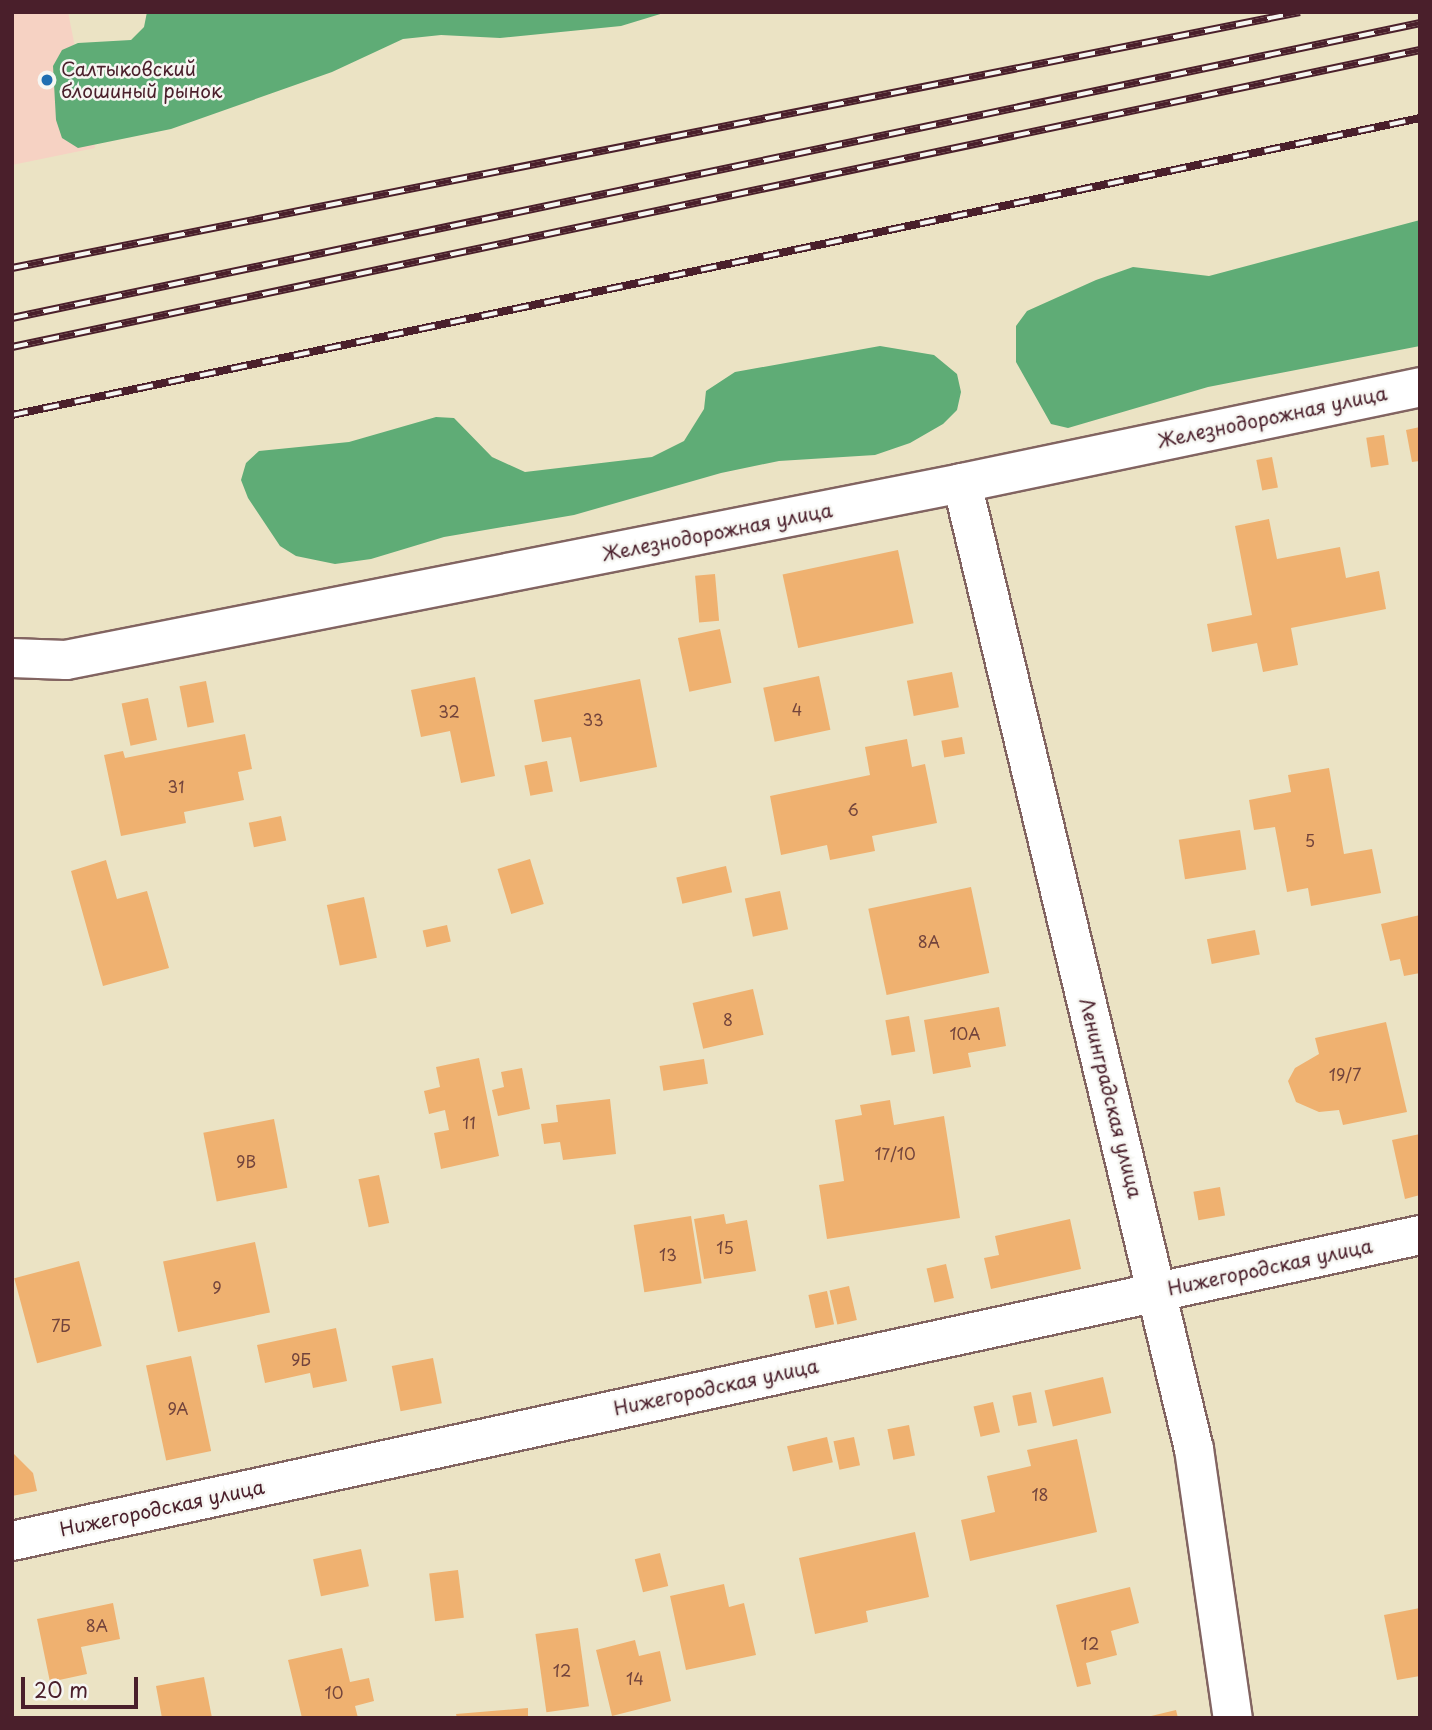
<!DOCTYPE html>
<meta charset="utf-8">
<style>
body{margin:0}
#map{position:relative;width:1432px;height:1730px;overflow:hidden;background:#ebe3c4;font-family:"Playpen Sans",sans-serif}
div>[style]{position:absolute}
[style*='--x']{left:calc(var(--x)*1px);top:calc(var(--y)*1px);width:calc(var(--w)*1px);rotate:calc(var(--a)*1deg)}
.built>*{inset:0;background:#f6d2c3}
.forest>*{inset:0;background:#5fac76}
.building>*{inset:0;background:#efb170;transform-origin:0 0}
.roads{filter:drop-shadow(2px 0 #826461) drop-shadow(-2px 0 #826461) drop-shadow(0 2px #826461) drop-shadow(0 -2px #826461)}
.minor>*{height:38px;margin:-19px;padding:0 19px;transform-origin:19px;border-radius:19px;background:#fff}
.rail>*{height:8px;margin-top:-4px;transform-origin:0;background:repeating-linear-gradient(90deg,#f6f6f2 0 16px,#4a1f2b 0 32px);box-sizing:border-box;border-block:2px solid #4a1f2b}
.dots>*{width:19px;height:19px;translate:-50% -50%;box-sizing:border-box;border:4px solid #f6f6f2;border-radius:50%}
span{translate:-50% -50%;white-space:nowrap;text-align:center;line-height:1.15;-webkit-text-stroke:5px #f6f6f2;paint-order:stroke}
.number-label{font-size:16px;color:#73443c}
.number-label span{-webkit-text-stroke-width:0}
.poi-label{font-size:19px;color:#4a1f2b}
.left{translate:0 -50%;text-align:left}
.street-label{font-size:19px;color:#4a1f2b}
.frame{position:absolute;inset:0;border:14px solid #4a1f2b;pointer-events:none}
.scale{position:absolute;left:21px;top:1677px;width:117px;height:32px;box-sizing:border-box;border:4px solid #4a1f2b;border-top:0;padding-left:9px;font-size:21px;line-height:24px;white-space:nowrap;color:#4a1f2b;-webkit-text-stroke:5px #f6f6f2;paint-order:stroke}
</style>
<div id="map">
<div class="built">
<i style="clip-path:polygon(12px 12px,68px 12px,95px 148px,12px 165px)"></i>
</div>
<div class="forest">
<i style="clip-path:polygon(147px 12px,667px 12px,621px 26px,500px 38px,441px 35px,403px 39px,332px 72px,171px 129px,78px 148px,62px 138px,56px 120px,53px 66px,62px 50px,78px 43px,131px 40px,144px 27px)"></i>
<i style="clip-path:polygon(1420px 220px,1420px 346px,1208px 387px,1068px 428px,1051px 424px,1016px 362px,1016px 326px,1027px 311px,1096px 280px,1133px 267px,1209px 276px)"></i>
<i style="clip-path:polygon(880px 346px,934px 355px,957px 374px,961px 392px,957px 410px,943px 424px,910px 443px,875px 455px,779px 461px,721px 473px,574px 515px,444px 537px,371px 559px,335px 564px,296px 556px,280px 546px,248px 498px,241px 480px,246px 463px,259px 451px,349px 442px,436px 417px,454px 418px,492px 457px,525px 472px,652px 457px,684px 441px,704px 409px,706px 391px,735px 372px)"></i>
</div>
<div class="building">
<i style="clip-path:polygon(1420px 427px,1420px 461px,1412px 462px,1406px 430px)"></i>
<i style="left:1384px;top:435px;width:30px;height:18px;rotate:81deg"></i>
<i style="left:1272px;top:457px;width:31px;height:16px;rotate:79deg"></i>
<i style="clip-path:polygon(1269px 519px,1277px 559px,1340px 547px,1346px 578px,1379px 571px,1386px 609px,1291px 628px,1298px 665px,1263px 672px,1257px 643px,1212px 652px,1207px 624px,1252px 615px,1235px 526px)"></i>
<i style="left:898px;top:550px;width:75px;height:118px;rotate:78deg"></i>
<i style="left:715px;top:574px;width:47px;height:20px;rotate:85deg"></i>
<i style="left:720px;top:629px;width:55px;height:43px;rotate:78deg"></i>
<i style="left:952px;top:672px;width:36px;height:46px;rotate:79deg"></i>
<i style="left:819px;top:676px;width:55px;height:57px;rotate:78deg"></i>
<i style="clip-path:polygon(475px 677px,495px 776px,461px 783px,450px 731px,421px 737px,411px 690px)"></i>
<i style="clip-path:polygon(640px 679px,657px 767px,580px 782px,571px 737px,542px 742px,534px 700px)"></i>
<i style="left:206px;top:681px;width:42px;height:27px;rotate:79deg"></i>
<i style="left:148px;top:698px;width:43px;height:27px;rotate:78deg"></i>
<i style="clip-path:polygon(245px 734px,252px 769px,238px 772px,244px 800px,184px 812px,186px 823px,121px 836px,104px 755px,123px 751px,125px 758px)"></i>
<i style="left:962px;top:737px;width:17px;height:21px;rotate:80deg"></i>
<i style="clip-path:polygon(907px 739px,912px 767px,925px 764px,937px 823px,872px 836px,875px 851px,830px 860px,827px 845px,781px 855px,770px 796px,870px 775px,865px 747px)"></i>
<i style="left:547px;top:761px;width:31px;height:23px;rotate:79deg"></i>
<i style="clip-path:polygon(1329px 768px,1344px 854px,1372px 849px,1381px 893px,1311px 906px,1308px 888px,1287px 892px,1275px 827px,1254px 830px,1249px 800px,1291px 792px,1288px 775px)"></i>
<i style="left:281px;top:816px;width:25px;height:33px;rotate:78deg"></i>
<i style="left:1240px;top:830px;width:40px;height:62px;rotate:81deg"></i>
<i style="left:530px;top:859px;width:47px;height:34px;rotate:73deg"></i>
<i style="clip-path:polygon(106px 860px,117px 899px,147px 891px,169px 968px,103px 986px,71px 871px)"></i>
<i style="left:726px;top:866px;width:27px;height:51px;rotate:77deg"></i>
<i style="left:971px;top:887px;width:88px;height:105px;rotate:78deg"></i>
<i style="left:780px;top:891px;width:39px;height:36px;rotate:78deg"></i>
<i style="left:364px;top:897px;width:62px;height:38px;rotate:78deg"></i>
<i style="clip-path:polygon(1420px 915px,1420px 973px,1404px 976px,1400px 959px,1390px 961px,1381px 924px)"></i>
<i style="left:447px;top:925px;width:17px;height:25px;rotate:77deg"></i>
<i style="left:1255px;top:930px;width:25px;height:49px;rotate:79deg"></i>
<i style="left:753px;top:989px;width:47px;height:62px;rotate:77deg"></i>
<i style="clip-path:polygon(999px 1007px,1006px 1046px,968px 1053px,971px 1067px,933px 1074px,924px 1020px)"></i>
<i style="left:909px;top:1016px;width:36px;height:24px;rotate:80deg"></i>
<i style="clip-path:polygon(1386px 1022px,1407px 1112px,1343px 1125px,1339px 1110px,1319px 1112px,1296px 1102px,1288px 1081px,1295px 1068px,1319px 1054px,1315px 1038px)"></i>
<i style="clip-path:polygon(479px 1058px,499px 1156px,441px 1169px,434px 1133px,449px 1130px,445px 1110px,429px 1114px,424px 1091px,440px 1087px,436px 1067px)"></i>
<i style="left:704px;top:1059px;width:25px;height:45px;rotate:81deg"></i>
<i style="clip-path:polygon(522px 1068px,530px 1109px,498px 1116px,492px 1090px,504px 1087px,501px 1072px)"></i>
<i style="clip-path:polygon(610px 1099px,616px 1154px,563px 1160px,560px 1142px,544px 1144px,541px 1124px,558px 1122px,556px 1105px)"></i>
<i style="clip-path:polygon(890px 1100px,894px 1125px,944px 1116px,960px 1218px,827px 1239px,819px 1185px,844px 1181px,835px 1120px,862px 1115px,860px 1105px)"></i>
<i style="left:274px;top:1119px;width:70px;height:72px;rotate:79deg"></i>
<i style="clip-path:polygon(1420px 1134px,1420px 1195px,1405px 1199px,1392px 1140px)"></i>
<i style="left:379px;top:1175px;width:49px;height:21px;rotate:78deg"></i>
<i style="left:1220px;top:1187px;width:29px;height:27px;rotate:80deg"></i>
<i style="clip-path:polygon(724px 1214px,726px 1224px,747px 1220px,756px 1271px,704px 1279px,694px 1219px)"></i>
<i style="left:691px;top:1216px;width:68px;height:58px;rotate:81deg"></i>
<i style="clip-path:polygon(1070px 1219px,1081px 1269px,991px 1289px,984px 1258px,999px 1255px,995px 1236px)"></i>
<i style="left:255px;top:1242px;width:72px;height:94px;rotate:78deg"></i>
<i style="left:79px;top:1261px;width:88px;height:67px;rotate:75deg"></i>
<i style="left:946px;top:1264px;width:35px;height:20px;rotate:77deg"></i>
<i style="left:849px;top:1286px;width:35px;height:20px;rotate:77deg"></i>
<i style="left:827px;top:1291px;width:34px;height:19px;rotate:78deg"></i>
<i style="clip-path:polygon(336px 1328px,347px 1381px,313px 1388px,310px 1373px,265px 1383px,257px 1345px)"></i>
<i style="left:191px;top:1356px;width:97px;height:46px;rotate:78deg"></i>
<i style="left:433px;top:1358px;width:46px;height:42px;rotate:79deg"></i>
<i style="left:1103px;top:1377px;width:37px;height:60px;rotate:77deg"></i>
<i style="left:1031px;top:1392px;width:31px;height:19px;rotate:79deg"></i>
<i style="left:993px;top:1402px;width:31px;height:20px;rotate:77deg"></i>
<i style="left:909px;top:1425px;width:31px;height:22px;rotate:79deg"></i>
<i style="left:827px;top:1437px;width:26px;height:41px;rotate:77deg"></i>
<i style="left:854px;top:1437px;width:29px;height:21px;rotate:78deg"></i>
<i style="clip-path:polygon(1077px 1439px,1097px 1532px,970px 1561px,961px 1520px,995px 1512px,987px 1476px,1031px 1466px,1027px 1450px)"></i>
<i style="clip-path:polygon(14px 1454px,33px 1473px,37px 1491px,12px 1496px)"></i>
<i style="clip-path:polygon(915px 1532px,929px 1597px,866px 1611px,868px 1622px,815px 1634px,799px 1558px)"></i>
<i style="left:361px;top:1549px;width:38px;height:49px;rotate:78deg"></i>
<i style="left:660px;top:1553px;width:34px;height:26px;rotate:76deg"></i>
<i style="left:458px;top:1570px;width:48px;height:29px;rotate:83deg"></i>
<i style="clip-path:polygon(724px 1584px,729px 1607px,744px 1603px,756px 1655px,686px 1670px,670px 1596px)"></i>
<i style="clip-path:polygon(1130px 1587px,1139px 1623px,1111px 1631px,1117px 1655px,1086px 1663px,1091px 1684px,1077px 1687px,1056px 1605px)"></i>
<i style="clip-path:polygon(113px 1603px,120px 1639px,81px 1647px,87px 1674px,50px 1682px,37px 1619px)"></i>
<i style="clip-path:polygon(1420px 1608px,1420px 1676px,1397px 1680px,1384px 1615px)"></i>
<i style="left:578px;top:1628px;width:79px;height:43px;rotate:82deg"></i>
<i style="clip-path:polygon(635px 1640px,639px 1656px,660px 1651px,671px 1701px,612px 1716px,596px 1650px)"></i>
<i style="clip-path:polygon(342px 1648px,350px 1682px,369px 1678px,374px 1701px,355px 1706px,358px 1718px,302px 1718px,288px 1660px)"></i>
<i style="clip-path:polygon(204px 1677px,212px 1718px,162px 1718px,156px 1686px)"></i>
<i style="clip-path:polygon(528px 1708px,528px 1718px,457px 1718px,456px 1714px)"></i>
<i style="clip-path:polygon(1176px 1710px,1178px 1718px,1147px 1718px,1147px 1717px)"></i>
</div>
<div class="roads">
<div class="minor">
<i style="--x:962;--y:483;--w:993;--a:76.5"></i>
<i style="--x:1194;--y:1449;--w:272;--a:81.8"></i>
<i style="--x:12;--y:658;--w:54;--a:2.1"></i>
<i style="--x:66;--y:660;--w:913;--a:-11.17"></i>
<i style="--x:962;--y:483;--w:468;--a:-11.8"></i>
<i style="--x:12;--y:1541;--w:1441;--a:-12.26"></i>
</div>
</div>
<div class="rail">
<i style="--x:12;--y:268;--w:1313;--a:-11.24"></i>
<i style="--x:12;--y:318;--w:1439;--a:-11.83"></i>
<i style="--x:12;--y:347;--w:1439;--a:-11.91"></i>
<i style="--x:12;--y:415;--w:1439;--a:-11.91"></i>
</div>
<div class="dots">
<i style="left:47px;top:80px;background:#1f6fb2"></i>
</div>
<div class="number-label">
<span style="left:797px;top:709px">4</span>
<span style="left:449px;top:711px">32</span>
<span style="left:593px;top:719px">33</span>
<span style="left:176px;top:786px">31</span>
<span style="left:853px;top:809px">6</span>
<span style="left:1310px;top:840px">5</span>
<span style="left:929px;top:941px">8А</span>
<span style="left:728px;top:1019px">8</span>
<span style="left:965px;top:1033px">10А</span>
<span style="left:1345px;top:1074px">19/7</span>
<span style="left:469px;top:1122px">11</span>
<span style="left:895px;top:1153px">17/10</span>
<span style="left:246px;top:1161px">9В</span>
<span style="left:725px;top:1247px">15</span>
<span style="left:668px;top:1254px">13</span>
<span style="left:217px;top:1287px">9</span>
<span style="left:61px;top:1325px">7Б</span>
<span style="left:301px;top:1359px">9Б</span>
<span style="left:178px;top:1408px">9А</span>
<span style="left:1040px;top:1494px">18</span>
<span style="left:97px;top:1625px">8А</span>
<span style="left:1090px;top:1643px">12</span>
<span style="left:562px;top:1670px">12</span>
<span style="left:635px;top:1678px">14</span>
<span style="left:334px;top:1692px">10</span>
</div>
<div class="poi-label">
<span class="left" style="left:61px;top:80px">Салтыковский<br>блошиный рынок</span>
</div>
<div class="street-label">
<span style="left:1272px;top:417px;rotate:-12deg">Железнодорожная улица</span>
<span style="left:717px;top:532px;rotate:-11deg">Железнодорожная улица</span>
<span style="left:1111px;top:1098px;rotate:76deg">Ленинградская улица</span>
<span style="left:1270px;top:1267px;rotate:-12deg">Нижегородская улица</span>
<span style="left:716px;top:1387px;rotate:-12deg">Нижегородская улица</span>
<span style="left:162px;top:1508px;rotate:-12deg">Нижегородская улица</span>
</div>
<div class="frame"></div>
<div class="scale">20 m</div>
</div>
